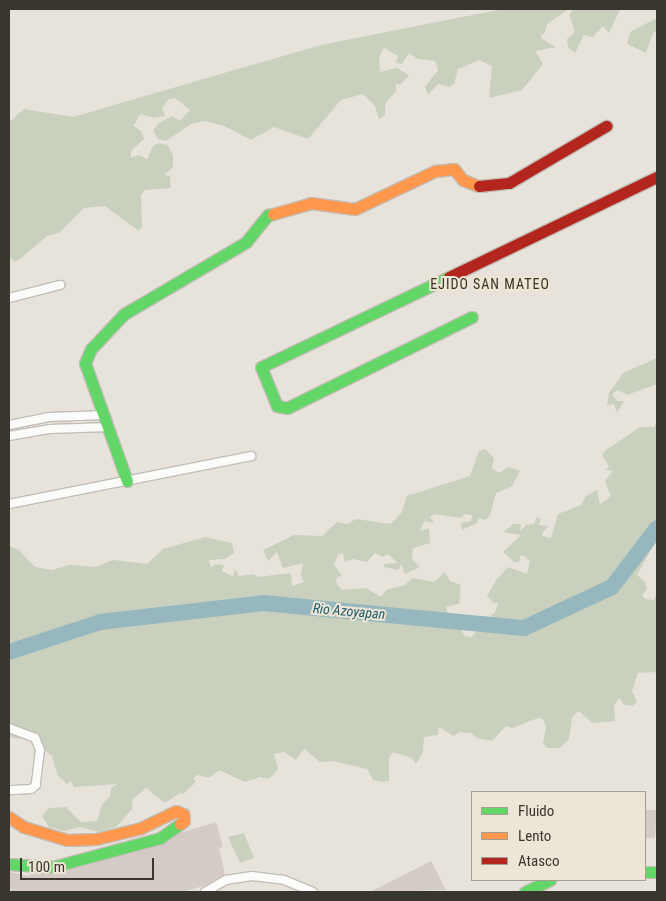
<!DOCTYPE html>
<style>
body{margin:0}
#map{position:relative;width:666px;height:901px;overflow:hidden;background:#e7e3db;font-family:"Roboto Condensed",sans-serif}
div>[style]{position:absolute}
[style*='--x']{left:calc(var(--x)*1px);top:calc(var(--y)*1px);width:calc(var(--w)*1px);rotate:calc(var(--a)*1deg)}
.green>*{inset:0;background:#cad0be}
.river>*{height:16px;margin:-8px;padding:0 8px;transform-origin:8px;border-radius:8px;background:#97b7be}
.building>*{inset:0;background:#d5cbc6}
.roads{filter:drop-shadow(1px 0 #c2beb7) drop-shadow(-1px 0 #c2beb7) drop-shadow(0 1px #c2beb7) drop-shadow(0 -1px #c2beb7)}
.street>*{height:8px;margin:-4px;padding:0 4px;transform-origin:4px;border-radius:4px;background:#fbfbfa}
.fast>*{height:11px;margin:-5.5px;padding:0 5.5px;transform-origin:5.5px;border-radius:5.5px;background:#63d668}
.slow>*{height:11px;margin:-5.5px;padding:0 5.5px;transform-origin:5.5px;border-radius:5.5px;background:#ff974d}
.jam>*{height:11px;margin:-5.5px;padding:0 5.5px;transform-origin:5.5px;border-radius:5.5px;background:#b3261e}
span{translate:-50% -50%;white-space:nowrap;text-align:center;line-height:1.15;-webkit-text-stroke:4px #ede5d5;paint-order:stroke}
.neighbourhood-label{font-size:14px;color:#383225;letter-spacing:1px}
.water-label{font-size:14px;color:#1d5d6c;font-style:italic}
.frame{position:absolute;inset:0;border:10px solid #39362f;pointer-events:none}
.legend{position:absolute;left:471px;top:791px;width:175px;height:90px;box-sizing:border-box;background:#ede5d5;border:1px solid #a59f93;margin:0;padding:6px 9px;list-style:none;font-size:15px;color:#39362f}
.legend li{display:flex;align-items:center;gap:10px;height:25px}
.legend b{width:25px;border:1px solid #a59f93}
.scale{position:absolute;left:20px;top:858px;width:134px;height:22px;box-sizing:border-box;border:2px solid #39362f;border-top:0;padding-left:6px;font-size:15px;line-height:18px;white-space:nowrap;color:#39362f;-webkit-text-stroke:4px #ede5d5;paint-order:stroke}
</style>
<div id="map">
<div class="green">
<i style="clip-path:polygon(503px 9px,569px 9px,548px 23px,544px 34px,541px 34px,542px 39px,556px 47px,535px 51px,543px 64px,522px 90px,489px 98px,492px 66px,479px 60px,458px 69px,454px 84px,449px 87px,438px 84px,428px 95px,425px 87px,438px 70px,435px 61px,418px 59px,409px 53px,402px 64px,396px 63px,398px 56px,384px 48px,379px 57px,380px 72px,397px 68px,409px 75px,400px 85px,396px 83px,396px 91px,385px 104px,385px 115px,379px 119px,375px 106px,363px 94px,341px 100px,308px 139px,274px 127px,251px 140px,224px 126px,205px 121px,191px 124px,166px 141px,158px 139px,153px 130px,159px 123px,172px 116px,180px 121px,190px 110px,175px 98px,169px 99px,162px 108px,165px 116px,154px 118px,140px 114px,134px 126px,141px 131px,144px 139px,131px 151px,131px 158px,138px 155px,147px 159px,153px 146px,159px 143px,168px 145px,173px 155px,173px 167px,164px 175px,170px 176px,171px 188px,145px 190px,141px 195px,142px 226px,139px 231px,105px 206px,84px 208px,59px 233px,47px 236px,20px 259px,15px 262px,9px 257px,9px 122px,24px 109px,73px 117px,321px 45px)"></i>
<i style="clip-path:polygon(573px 9px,620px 9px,609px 33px,603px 26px,593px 37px,584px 35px,575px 53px,568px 47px,567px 39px,575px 32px,569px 15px)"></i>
<i style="clip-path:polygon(657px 18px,657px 31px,653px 33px,646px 53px,627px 44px,630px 32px)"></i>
<i style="clip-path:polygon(657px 358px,657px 384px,627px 395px,618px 390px,612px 394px,617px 401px,624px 401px,617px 413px,614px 404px,607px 405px,609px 393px,623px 373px)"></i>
<i style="clip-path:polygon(657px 420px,657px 524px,653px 532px,657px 539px,637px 575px,645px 582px,647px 589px,642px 595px,645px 599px,654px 600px,657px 592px,657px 672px,638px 673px,632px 691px,637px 702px,633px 706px,624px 705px,619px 698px,614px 705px,615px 721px,592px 723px,579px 711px,572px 717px,569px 739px,560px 748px,547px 748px,543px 743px,546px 727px,543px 719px,538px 718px,512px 728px,506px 726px,492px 741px,477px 738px,471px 733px,459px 732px,454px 736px,439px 727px,438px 735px,424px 737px,423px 752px,416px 764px,412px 758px,393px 752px,389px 758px,389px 781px,381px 782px,373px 780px,367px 769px,333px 761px,320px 762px,304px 749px,296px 760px,284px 752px,274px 754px,278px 769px,269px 779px,260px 777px,245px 782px,219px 770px,209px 778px,198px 775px,193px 778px,196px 782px,183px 794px,180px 793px,165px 803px,146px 788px,133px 799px,132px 809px,116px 827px,98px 832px,80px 827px,64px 831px,49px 827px,42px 816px,49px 808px,66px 807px,81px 822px,97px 821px,102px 804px,110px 797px,111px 788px,118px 784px,74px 787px,71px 781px,67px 784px,58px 776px,52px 756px,44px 749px,27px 740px,9px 737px,9px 546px,19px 550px,35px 567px,52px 570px,69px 565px,95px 567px,113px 560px,147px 564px,163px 549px,205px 537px,232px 543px,234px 553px,225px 559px,209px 560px,211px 567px,216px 564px,224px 565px,222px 571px,233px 577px,235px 569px,239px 576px,254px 574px,258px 577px,291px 573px,292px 586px,304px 582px,301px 575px,303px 563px,283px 568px,277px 552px,268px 561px,263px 550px,294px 535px,322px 536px,337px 522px,347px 524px,356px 519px,391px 524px,401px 513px,407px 496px,470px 476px,479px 451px,485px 449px,494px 458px,492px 468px,499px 473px,509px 467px,520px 471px,512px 486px,496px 493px,490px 515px,485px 520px,478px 518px,477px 523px,462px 530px,461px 523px,471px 521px,472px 515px,464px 514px,461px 518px,434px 514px,430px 517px,434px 523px,424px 521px,420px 531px,429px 528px,430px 543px,413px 548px,412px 559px,420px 567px,405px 574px,401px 564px,399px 570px,384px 567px,384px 564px,398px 563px,388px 554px,383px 557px,375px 553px,367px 562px,353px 559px,345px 562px,343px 553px,338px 554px,334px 565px,342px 576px,337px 577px,336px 583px,342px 590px,366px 588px,381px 597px,386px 590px,405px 585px,412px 578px,434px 582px,445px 572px,450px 581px,461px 585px,459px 604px,446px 607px,450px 621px,458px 625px,465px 636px,472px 637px,480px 627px,477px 619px,482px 616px,489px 618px,495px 612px,498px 603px,493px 603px,487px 596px,496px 580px,508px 567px,527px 574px,530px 561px,523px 555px,520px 556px,519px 562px,514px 562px,503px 552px,521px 535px,503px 532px,514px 524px,521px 524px,520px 531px,526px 525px,534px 524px,537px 517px,541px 519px,539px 525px,549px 526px,542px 533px,543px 536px,551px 538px,558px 514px,581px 505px,586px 496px,597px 490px,600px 505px,611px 496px,605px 481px,613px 471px,606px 470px,609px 466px,602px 455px,605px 451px,640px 427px,654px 427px)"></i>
<i style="clip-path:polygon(244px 833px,254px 858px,240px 863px,228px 837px)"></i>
</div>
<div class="river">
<i style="--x:9;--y:652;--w:96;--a:-18.2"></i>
<i style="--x:100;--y:622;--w:164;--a:-6.6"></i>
<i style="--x:263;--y:603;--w:262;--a:5.5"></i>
<i style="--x:524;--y:628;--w:97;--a:-25"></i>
<i style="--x:612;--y:587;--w:74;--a:-52.7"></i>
</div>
<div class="building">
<i style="clip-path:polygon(645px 810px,657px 810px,655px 838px,645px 838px)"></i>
<i style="clip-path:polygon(216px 822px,223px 847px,219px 848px,225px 874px,204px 886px,181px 892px,14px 892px,9px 888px,9px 872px,30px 876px,30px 873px,54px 874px,162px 845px,180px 833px)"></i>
<i style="clip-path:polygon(431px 861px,446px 890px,370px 892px)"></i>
</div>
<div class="roads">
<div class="street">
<i style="--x:9;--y:298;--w:53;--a:-14.3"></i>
<i style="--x:9;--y:425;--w:41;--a:-11.3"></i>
<i style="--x:49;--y:417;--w:56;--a:-2"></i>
<i style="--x:9;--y:436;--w:42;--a:-9.7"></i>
<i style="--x:50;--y:429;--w:59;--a:-1.9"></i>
<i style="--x:9;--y:504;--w:247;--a:-11.2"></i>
<i style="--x:9;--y:728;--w:28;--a:21"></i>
<i style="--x:35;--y:738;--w:13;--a:67"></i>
<i style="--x:40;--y:750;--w:35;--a:97"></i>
<i style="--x:36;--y:785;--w:6;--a:141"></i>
<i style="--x:31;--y:789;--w:22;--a:177"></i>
<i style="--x:205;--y:892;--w:24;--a:-30"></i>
<i style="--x:226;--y:880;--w:26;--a:-9"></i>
<i style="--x:252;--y:876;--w:32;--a:7"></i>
<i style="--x:284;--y:880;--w:31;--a:22"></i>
</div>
<div class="fast">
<i style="--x:449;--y:277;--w:208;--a:154.4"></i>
<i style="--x:261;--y:367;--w:42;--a:67.7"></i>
<i style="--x:277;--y:406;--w:10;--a:11"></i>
<i style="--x:287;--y:408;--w:206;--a:-26.2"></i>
<i style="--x:127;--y:481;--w:125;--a:-109.6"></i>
<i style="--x:85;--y:363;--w:15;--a:-67"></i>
<i style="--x:91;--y:349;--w:48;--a:-46.7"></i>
<i style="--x:124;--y:314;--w:142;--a:-30.5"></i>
<i style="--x:246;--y:242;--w:35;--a:-51"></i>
<i style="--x:268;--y:215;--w:5;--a:-11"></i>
<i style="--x:9;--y:864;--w:43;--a:4"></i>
<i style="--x:52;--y:867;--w:112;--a:-15"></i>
<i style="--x:160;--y:838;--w:24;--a:-35"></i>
<i style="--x:645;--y:872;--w:12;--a:0"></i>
<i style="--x:525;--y:892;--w:28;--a:-26"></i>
</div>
<div class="slow">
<i style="--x:273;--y:214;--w:40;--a:-16"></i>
<i style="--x:311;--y:203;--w:44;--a:7.8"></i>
<i style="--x:355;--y:209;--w:89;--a:-25.4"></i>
<i style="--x:435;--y:171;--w:19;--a:-6"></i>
<i style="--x:454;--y:169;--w:14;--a:51"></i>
<i style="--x:463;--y:180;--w:17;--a:21"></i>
<i style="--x:9;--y:817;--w:18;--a:34"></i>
<i style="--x:24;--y:827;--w:45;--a:16.8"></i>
<i style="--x:67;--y:840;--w:29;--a:-2"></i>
<i style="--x:96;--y:839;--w:46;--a:-13.7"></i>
<i style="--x:141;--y:828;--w:39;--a:-26"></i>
<i style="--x:176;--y:811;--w:8;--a:23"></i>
<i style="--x:183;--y:814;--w:7;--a:82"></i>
<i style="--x:184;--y:821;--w:5;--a:143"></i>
</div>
<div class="jam">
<i style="--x:479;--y:186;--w:30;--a:-6"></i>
<i style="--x:509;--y:183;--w:113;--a:-30.4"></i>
<i style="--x:449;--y:277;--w:231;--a:-25.7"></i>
</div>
</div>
<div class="neighbourhood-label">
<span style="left:490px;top:284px">EJIDO SAN MATEO</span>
</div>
<div class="water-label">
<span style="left:349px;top:611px;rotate:5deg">Rio Azoyapan</span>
</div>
<div class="frame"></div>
<ul class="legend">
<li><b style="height:6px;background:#63d668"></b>Fluido</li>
<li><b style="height:6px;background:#ff974d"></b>Lento</li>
<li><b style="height:6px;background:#b3261e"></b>Atasco</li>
</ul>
<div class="scale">100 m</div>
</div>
